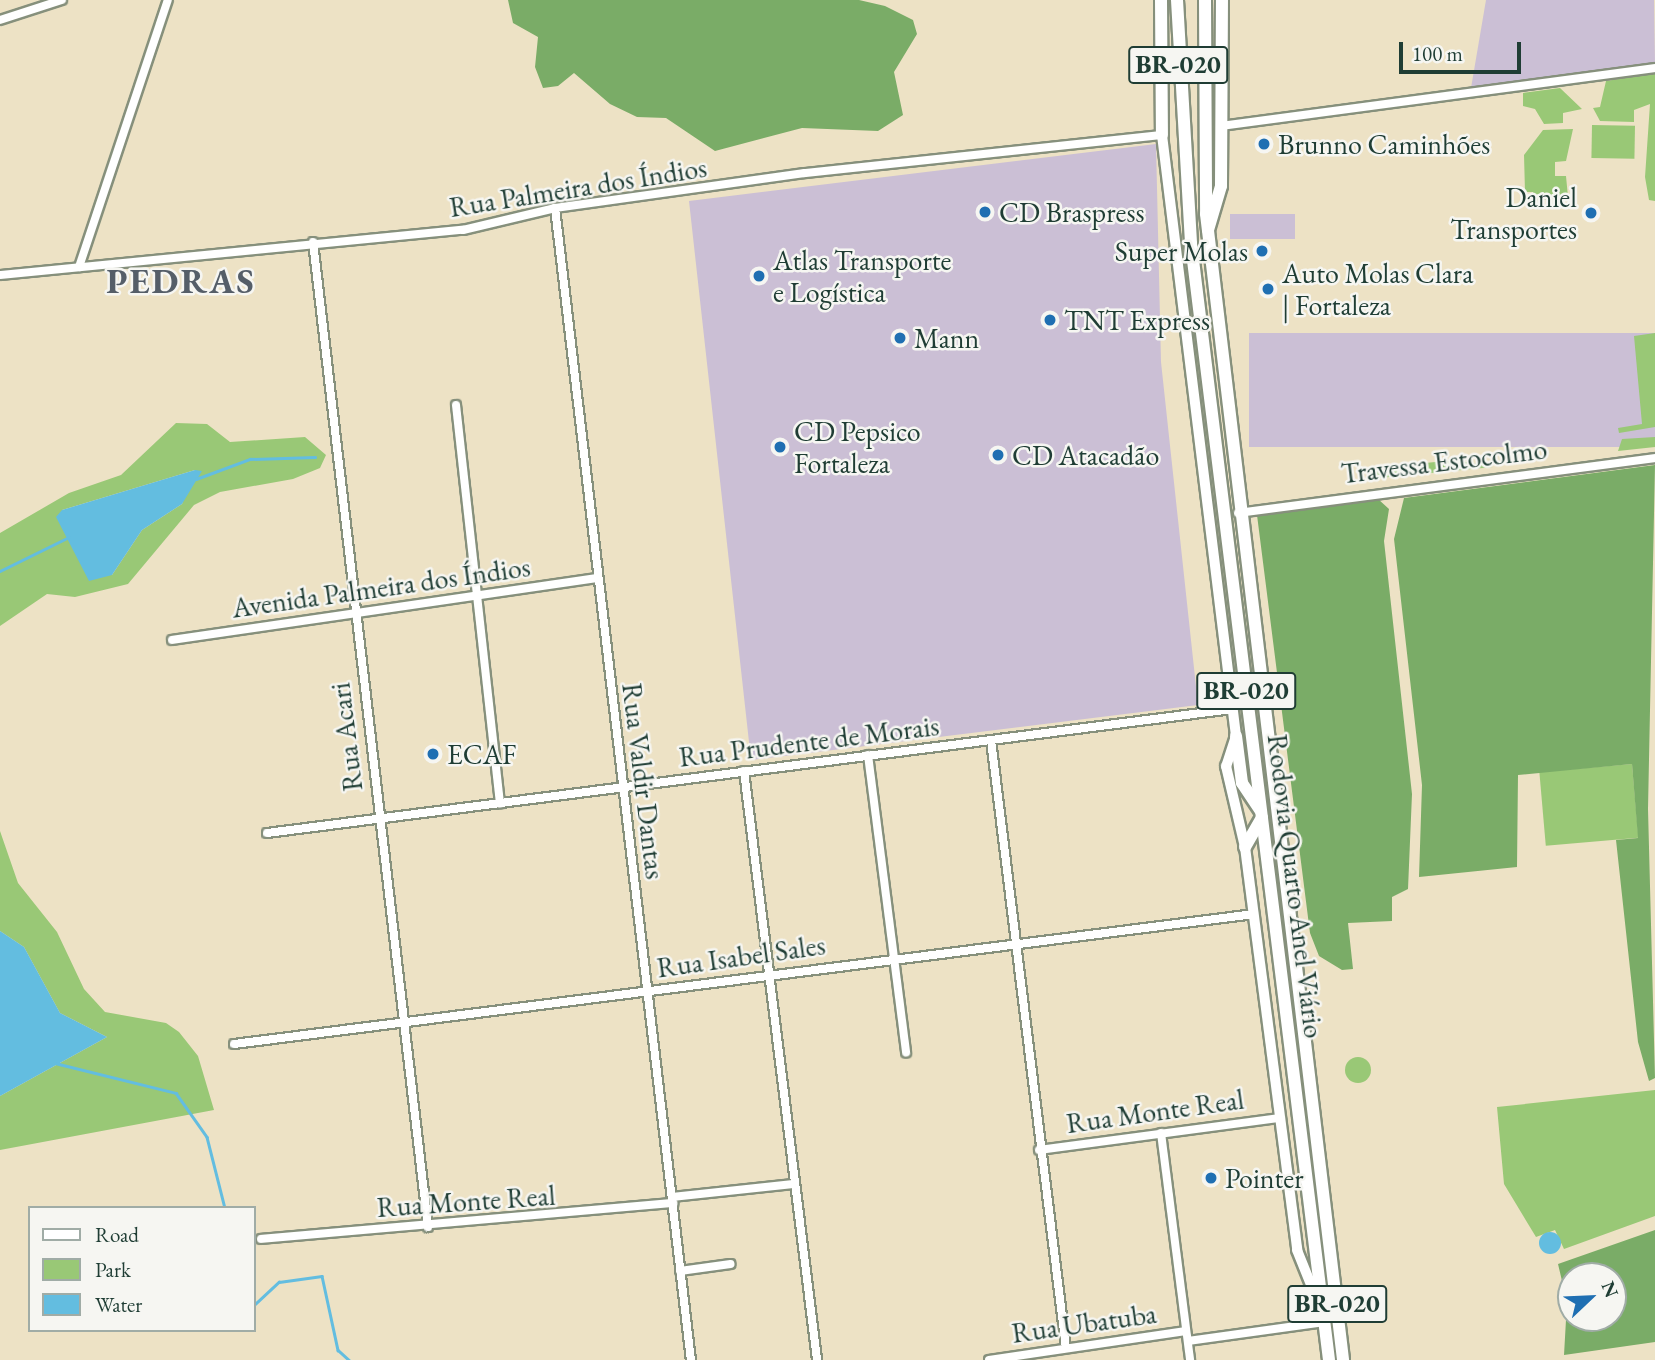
<!DOCTYPE html>
<meta charset="utf-8">
<style>
body{margin:0}
#map{position:relative;width:1655px;height:1360px;overflow:hidden;background:#ede2c5;font-family:"EB Garamond",serif}
div>[style]{position:absolute}
[style*='--x']{left:calc(var(--x)*1px);top:calc(var(--y)*1px);width:calc(var(--w)*1px);rotate:calc(var(--a)*1deg)}
.industrial>*{inset:0;background:#cbbfd5;transform-origin:0 0}
.green>*{inset:0;background:#99c876;transform-origin:0 0}
.round{border-radius:50%}
.forest>*{inset:0;background:#7aac67}
.water>*{inset:0;background:#63bde0}
.stream>*{height:2.5px;margin:-1.25px;padding:0 1.25px;transform-origin:1.25px;border-radius:1.25px;background:#63bde0}
.roads{filter:drop-shadow(2px 0 #86907c) drop-shadow(-2px 0 #86907c) drop-shadow(0 2px #86907c) drop-shadow(0 -2px #86907c)}
.minor>*{height:8px;margin:-4px;padding:0 4px;transform-origin:4px;border-radius:4px;background:#fff}
.tertiary>*{height:10px;margin:-5px;padding:0 5px;transform-origin:5px;border-radius:5px;background:#fff}
.primary>*{height:12px;margin:-6px;padding:0 6px;transform-origin:6px;border-radius:6px;background:#fff}
.trunk>*{height:12px;margin:-6px;padding:0 6px;transform-origin:6px;border-radius:6px;background:#fff}
.dots>*{width:19px;height:19px;translate:-50% -50%;box-sizing:border-box;border:4px solid #f6f6f2;border-radius:50%}
span{translate:-50% -50%;white-space:nowrap;text-align:center;line-height:1.15;-webkit-text-stroke:5px #f6f6f2;paint-order:stroke}
.shield-label span{padding:2px 5px;background:#f6f6f2;border:2px solid;border-radius:5px;-webkit-text-stroke-width:0}
.shield-label{font-size:26px;color:#1f3d34;font-weight:700}
.poi-label{font-size:28px;color:#1f3d34}
.left{translate:0 -50%;text-align:left}
.right{translate:-100% -50%;text-align:right}
.street-label{font-size:28px;color:#1f3d34}
.district-label{font-size:35px;color:#555e68;font-weight:700;letter-spacing:2px}
.legend{position:absolute;left:28px;top:1206px;width:228px;height:126px;box-sizing:border-box;background:#f6f6f2;border:2px solid #a0aca6;margin:0;padding:9px 12px;list-style:none;font-size:21px;color:#1f3d34}
.legend li{display:flex;align-items:center;gap:14px;height:35px}
.legend b{width:35px;border:2px solid #a0aca6}
.north{position:absolute;left:1557px;top:1262px;width:70px;height:70px;box-sizing:border-box;background:#f6f6f2;border:2px solid #a0aca6;border-radius:50%;rotate:67deg;font-size:19px;font-weight:700;line-height:28px;text-align:center;color:#1f3d34}
.north::after{content:'';display:block;margin:auto;width:24px;height:32px;background:#1f6fb2;clip-path:polygon(50% 0,100% 100%,50% 72%,0 100%)}
.scale{position:absolute;left:1399px;top:42px;width:122px;height:32px;box-sizing:border-box;border:4px solid #1f3d34;border-top:0;padding-left:9px;font-size:21px;line-height:24px;white-space:nowrap;color:#1f3d34;-webkit-text-stroke:5px #f6f6f2;paint-order:stroke}
</style>
<div id="map">
<div class="industrial">
<i style="clip-path:polygon(1486px 0,1654px 0,1655px 63px,1471px 88px)"></i>
<i style="clip-path:polygon(1156px 144px,1161px 362px,1198px 705px,751px 760px,689px 201px)"></i>
<i style="left:1295px;top:214px;width:25px;height:65px;rotate:90deg"></i>
<i style="left:1655px;top:333px;width:114px;height:406px;rotate:90deg"></i>
</div>
<div class="green">
<i style="clip-path:polygon(1655px 73px,1655px 201px,1649px 200px,1645px 177px,1650px 104px,1634px 110px,1634px 122px,1600px 121px,1593px 108px,1600px 107px,1606px 81px)"></i>
<i style="clip-path:polygon(1560px 88px,1582px 109px,1563px 113px,1563px 123px,1544px 124px,1535px 109px,1523px 106px,1523px 93px)"></i>
<i style="left:1592px;top:125px;width:43px;height:33px;rotate:1deg"></i>
<i style="clip-path:polygon(1573px 129px,1566px 161px,1555px 162px,1555px 176px,1566px 176px,1568px 197px,1533px 201px,1533px 192px,1525px 192px,1524px 155px,1543px 130px)"></i>
<i style="clip-path:polygon(1655px 333px,1655px 427px,1619px 433px,1618px 428px,1642px 424px,1634px 336px)"></i>
<i style="clip-path:polygon(evenodd,176px 423px,207px 424px,230px 442px,305px 437px,326px 455px,320px 468px,293px 479px,220px 492px,194px 505px,128px 584px,75px 597px,47px 594px,0 626px,0 533px,69px 493px,121px 475px,176px 423px,195px 470px,182px 504px,142px 530px,112px 575px,62px 510px,195px 470px)"></i>
<i style="clip-path:polygon(1655px 437px,1655px 447px,1618px 451px,1622px 439px)"></i>
<i style="clip-path:polygon(1455px 460px,1493px 467px,1369px 479px,1376px 468px)"></i>
<i style="left:1632px;top:764px;width:74px;height:93px;rotate:85deg"></i>
<i style="clip-path:polygon(0 831px,18px 883px,57px 932px,84px 989px,105px 1012px,166px 1023px,179px 1032px,198px 1056px,214px 1110px,0 1150px,0 1096px,107px 1037px,60px 1013px,24px 947px,0 931px)"></i>
<i class="round" style="left:1345px;top:1057px;width:26px;height:26px"></i>
<i style="clip-path:polygon(1655px 1090px,1655px 1216px,1564px 1249px,1555px 1230px,1536px 1237px,1504px 1184px,1497px 1107px)"></i>
</div>
<div class="forest">
<i style="clip-path:polygon(508px 0,859px 0,885px 6px,913px 20px,917px 34px,894px 72px,903px 115px,878px 131px,802px 128px,715px 151px,666px 118px,637px 117px,610px 104px,574px 73px,558px 86px,543px 88px,535px 67px,538px 37px,513px 23px)"></i>
<i style="clip-path:polygon(1655px 465px,1648px 809px,1655px 1078px,1649px 1081px,1638px 1042px,1616px 840px,1638px 838px,1632px 764px,1518px 775px,1517px 867px,1419px 877px,1422px 785px,1394px 539px,1404px 498px)"></i>
<i style="clip-path:polygon(1378px 499px,1389px 509px,1384px 541px,1412px 794px,1408px 889px,1392px 897px,1392px 921px,1348px 923px,1353px 969px,1342px 970px,1319px 956px,1310px 933px,1257px 515px)"></i>
<i style="clip-path:polygon(evenodd,1655px 1230px,1655px 1342px,1564px 1355px,1567px 1302px,1558px 1264px,1655px 1230px,1571px 1276px,1613px 1276px,1613px 1318px,1571px 1318px,1571px 1276px)"></i>
</div>
<div class="water">
<i style="clip-path:polygon(195px 470px,202px 471px,182px 504px,142px 530px,112px 575px,89px 581px,56px 517px,62px 510px)"></i>
<i style="clip-path:polygon(0 931px,24px 947px,60px 1013px,107px 1037px,0 1096px)"></i>
<i class="round" style="left:1539px;top:1232px;width:22px;height:22px"></i>
</div>
<div class="stream">
<i style="--x:196;--y:479;--w:58;--a:-20.3"></i>
<i style="--x:250;--y:459;--w:65;--a:-1.8"></i>
<i style="--x:0;--y:571;--w:77;--a:-26.2"></i>
<i style="--x:55;--y:1063;--w:125;--a:13.9"></i>
<i style="--x:176;--y:1093;--w:54;--a:54.8"></i>
<i style="--x:207;--y:1137;--w:73;--a:75.8"></i>
<i style="--x:254;--y:1305;--w:34;--a:-43"></i>
<i style="--x:279;--y:1282;--w:43;--a:-7.9"></i>
<i style="--x:322;--y:1276;--w:76;--a:77.8"></i>
<i style="--x:338;--y:1350;--w:15;--a:42"></i>
</div>
<div class="roads">
<div class="minor">
<i style="--x:0;--y:20;--w:65;--a:-17.9"></i>
<i style="--x:1221;--y:126;--w:438;--a:-7.6"></i>
<i style="--x:555;--y:208;--w:1160;--a:83.27"></i>
<i style="--x:313;--y:242;--w:992;--a:83.34"></i>
<i style="--x:79;--y:267;--w:281;--a:-71.6"></i>
<i style="--x:0;--y:275;--w:465;--a:-5.6"></i>
<i style="--x:463;--y:230;--w:95;--a:-13.4"></i>
<i style="--x:555;--y:208;--w:252;--a:-8"></i>
<i style="--x:805;--y:173;--w:359;--a:-6.1"></i>
<i style="--x:456;--y:405;--w:401;--a:83.7"></i>
<i style="--x:1238;--y:513;--w:421;--a:-7.5"></i>
<i style="--x:172;--y:640;--w:429;--a:-8.3"></i>
<i style="--x:991;--y:740;--w:613;--a:82.97"></i>
<i style="--x:868;--y:755;--w:300;--a:82.7"></i>
<i style="--x:744;--y:771;--w:594;--a:82.93"></i>
<i style="--x:267;--y:833;--w:973;--a:-7.32"></i>
<i style="--x:234;--y:1044;--w:1028;--a:-7.26"></i>
<i style="--x:1161;--y:1133;--w:229;--a:82.7"></i>
<i style="--x:1039;--y:1150;--w:241;--a:-7.6"></i>
<i style="--x:672;--y:1197;--w:122;--a:-6.1"></i>
<i style="--x:261;--y:1239;--w:414;--a:-5"></i>
<i style="--x:680;--y:1271;--w:51;--a:-7.8"></i>
<i style="--x:1188;--y:1341;--w:138;--a:-7.9"></i>
<i style="--x:989;--y:1360;--w:199;--a:-8.4"></i>
</div>
<div class="tertiary">
<i style="--x:1162;--y:135;--w:606;--a:82.98"></i>
<i style="--x:1236;--y:736;--w:32;--a:108"></i>
<i style="--x:1226;--y:766;--w:83;--a:76.8"></i>
<i style="--x:1245;--y:847;--w:406;--a:82.6"></i>
<i style="--x:1297;--y:1250;--w:61;--a:68"></i>
</div>
<div class="primary">
<i style="--x:1208;--y:230;--w:46;--a:-73.5"></i>
<i style="--x:1221;--y:186;--w:186;--a:-89.7"></i>
</div>
<div class="trunk">
<i style="--x:1161;--y:0;--w:135;--a:89.6"></i>
<i style="--x:1177;--y:0;--w:244;--a:86.7"></i>
<i style="--x:1191;--y:244;--w:1124;--a:82.95"></i>
<i style="--x:1205;--y:0;--w:214;--a:89.7"></i>
<i style="--x:1206;--y:214;--w:1154;--a:83.18"></i>
<i style="--x:1236;--y:736;--w:47;--a:82.7"></i>
<i style="--x:1242;--y:783;--w:32;--a:56"></i>
<i style="--x:1245;--y:847;--w:34;--a:-60"></i>
</div>
</div>
<div class="dots">
<i style="left:1264px;top:144px;background:#1f6fb2"></i>
<i style="left:985px;top:212px;background:#1f6fb2"></i>
<i style="left:1591px;top:213px;background:#1f6fb2"></i>
<i style="left:1262px;top:251px;background:#1f6fb2"></i>
<i style="left:759px;top:276px;background:#1f6fb2"></i>
<i style="left:1268px;top:289px;background:#1f6fb2"></i>
<i style="left:1050px;top:320px;background:#1f6fb2"></i>
<i style="left:900px;top:338px;background:#1f6fb2"></i>
<i style="left:780px;top:447px;background:#1f6fb2"></i>
<i style="left:998px;top:455px;background:#1f6fb2"></i>
<i style="left:433px;top:754px;background:#1f6fb2"></i>
<i style="left:1211px;top:1178px;background:#1f6fb2"></i>
</div>
<div class="shield-label">
<span style="left:1178px;top:65px">BR-020</span>
<span style="left:1246px;top:691px">BR-020</span>
<span style="left:1337px;top:1304px">BR-020</span>
</div>
<div class="poi-label">
<span class="left" style="left:1278px;top:144px">Brunno Caminhões</span>
<span class="right" style="left:1577px;top:213px">Daniel<br>Transportes</span>
<span class="left" style="left:999px;top:212px">CD Braspress</span>
<span class="right" style="left:1248px;top:251px">Super Molas</span>
<span class="left" style="left:773px;top:276px">Atlas Transporte<br>e Logística</span>
<span class="left" style="left:1282px;top:289px">Auto Molas Clara<br>| Fortaleza</span>
<span class="left" style="left:1064px;top:320px">TNT Express</span>
<span class="left" style="left:914px;top:338px">Mann</span>
<span class="left" style="left:794px;top:447px">CD Pepsico<br>Fortaleza</span>
<span class="left" style="left:1012px;top:455px">CD Atacadão</span>
<span class="left" style="left:447px;top:754px">ECAF</span>
<span class="left" style="left:1225px;top:1178px">Pointer</span>
</div>
<div class="street-label">
<span style="left:578px;top:187px;rotate:-9deg">Rua Palmeira dos Índios</span>
<span style="left:1444px;top:461px;rotate:-7deg">Travessa Estocolmo</span>
<span style="left:381px;top:587px;rotate:-8deg">Avenida Palmeira dos Índios</span>
<span style="left:346px;top:737px;rotate:-97deg">Rua Acari</span>
<span style="left:809px;top:741px;rotate:-7deg">Rua Prudente de Morais</span>
<span style="left:644px;top:781px;rotate:83deg">Rua Valdir Dantas</span>
<span style="left:1296px;top:886px;rotate:83deg">Rodovia Quarto Anel Viário</span>
<span style="left:741px;top:956px;rotate:-8deg">Rua Isabel Sales</span>
<span style="left:1155px;top:1111px;rotate:-8deg">Rua Monte Real</span>
<span style="left:466px;top:1201px;rotate:-4deg">Rua Monte Real</span>
<span style="left:1084px;top:1323px;rotate:-8deg">Rua Ubatuba</span>
</div>
<div class="district-label">
<span style="left:181px;top:281px">PEDRAS</span>
</div>
<ul class="legend">
<li><b style="height:9px;background:#fff"></b>Road</li>
<li><b style="height:19px;background:#99c876"></b>Park</li>
<li><b style="height:19px;background:#63bde0"></b>Water</li>
</ul>
<div class="north">N</div>
<div class="scale">100 m</div>
</div>
